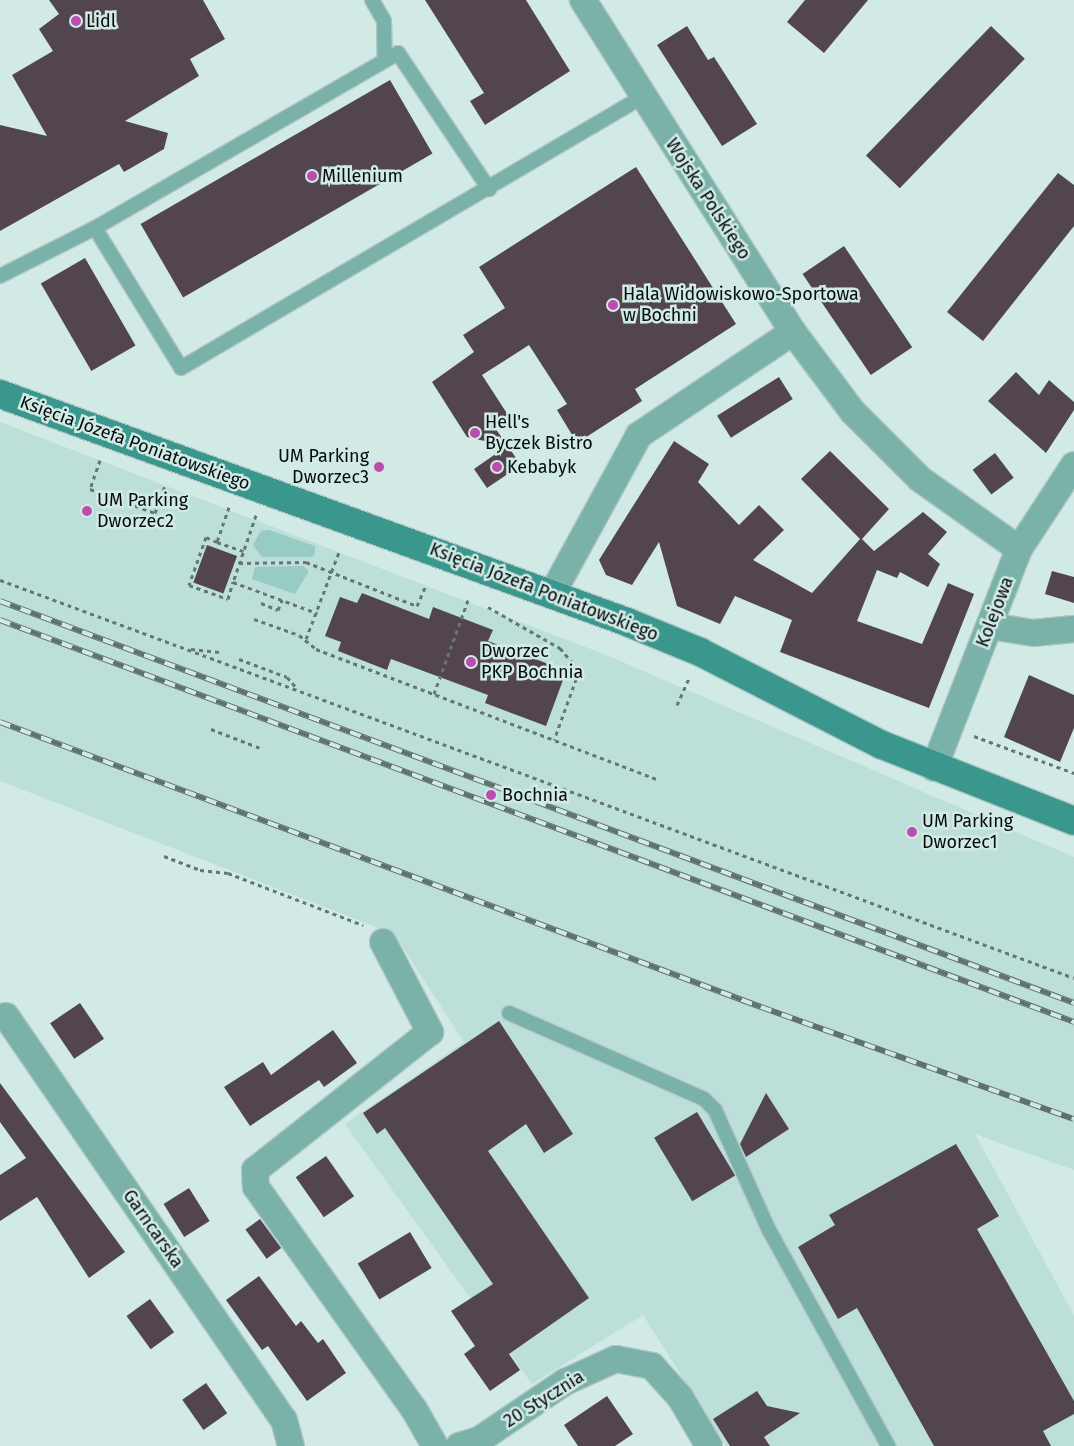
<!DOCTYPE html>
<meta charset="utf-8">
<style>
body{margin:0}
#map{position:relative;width:1074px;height:1446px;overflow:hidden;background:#d1eae6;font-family:"Fira Sans",sans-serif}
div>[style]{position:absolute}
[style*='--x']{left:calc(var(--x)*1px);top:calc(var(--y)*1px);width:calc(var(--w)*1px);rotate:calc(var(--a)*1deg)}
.built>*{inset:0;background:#bddfda}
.green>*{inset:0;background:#97cbc3}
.building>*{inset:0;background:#534550;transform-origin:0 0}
.path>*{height:3px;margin-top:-1.5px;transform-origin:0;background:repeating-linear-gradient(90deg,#667674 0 4px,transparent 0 8px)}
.roads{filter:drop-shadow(1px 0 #b0c7c3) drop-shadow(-1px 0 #b0c7c3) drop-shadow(0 1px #b0c7c3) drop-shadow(0 -1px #b0c7c3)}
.lane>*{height:14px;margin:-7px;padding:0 7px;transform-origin:7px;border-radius:7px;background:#7ab1a9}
.street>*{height:26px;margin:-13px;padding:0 13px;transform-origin:13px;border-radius:13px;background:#7ab1a9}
.secondary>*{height:28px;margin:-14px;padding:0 14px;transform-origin:14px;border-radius:14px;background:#39978d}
.rail>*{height:5.5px;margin-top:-2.75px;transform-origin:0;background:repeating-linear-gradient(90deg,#d1eae6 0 11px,#60706d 0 22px);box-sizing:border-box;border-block:1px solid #60706d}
.dots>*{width:14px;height:14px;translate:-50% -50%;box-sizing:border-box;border:2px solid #d1eae6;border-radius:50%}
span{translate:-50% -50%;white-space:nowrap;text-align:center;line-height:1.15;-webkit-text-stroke:5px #d1eae6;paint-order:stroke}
.poi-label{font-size:18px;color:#050d0c}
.left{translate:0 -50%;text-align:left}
.right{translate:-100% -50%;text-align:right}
.street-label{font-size:18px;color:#050d0c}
</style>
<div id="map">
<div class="built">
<i style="clip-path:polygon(0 422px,609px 656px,1074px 857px,1074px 1170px,975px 1134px,1074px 1315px,1074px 1446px,726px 1446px,643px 1315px,532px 1384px,345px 1124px,464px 1042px,394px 934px,0 781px)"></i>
</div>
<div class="green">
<i style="clip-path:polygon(269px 530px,315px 546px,315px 553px,312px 557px,262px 557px,253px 545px,261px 531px)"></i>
<i style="clip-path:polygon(303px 566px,309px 571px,295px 594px,252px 579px,255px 567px)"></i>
</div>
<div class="building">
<i style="clip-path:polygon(49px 0,203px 0,225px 39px,190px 59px,199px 76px,125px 121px,168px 133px,164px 149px,124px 172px,119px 164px,0 231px,0 125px,47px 136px,12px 75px,53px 51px,39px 29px,59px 14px)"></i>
<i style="clip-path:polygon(425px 0,526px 0,570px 71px,485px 125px,470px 101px,484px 93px)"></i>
<i style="clip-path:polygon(805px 0,868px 0,824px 53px,787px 22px)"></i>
<i style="clip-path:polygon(687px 26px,708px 60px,714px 57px,757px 124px,722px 146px,657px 45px)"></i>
<i style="left:991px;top:26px;width:47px;height:180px;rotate:44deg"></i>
<i style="left:390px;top:80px;width:85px;height:288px;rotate:60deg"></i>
<i style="clip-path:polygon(636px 167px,736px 324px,635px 389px,642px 401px,577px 443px,557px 410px,567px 404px,529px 345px,482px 375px,508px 415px,493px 425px,521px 465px,487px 488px,474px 469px,507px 446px,467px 437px,432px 382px,474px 352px,463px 335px,505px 308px,479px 267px)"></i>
<i style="clip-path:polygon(1058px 173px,1074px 185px,1074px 226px,983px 341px,947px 312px)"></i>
<i style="left:844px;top:246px;width:122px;height:50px;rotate:56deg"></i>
<i style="left:85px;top:258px;width:101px;height:51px;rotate:60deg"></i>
<i style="clip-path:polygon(1016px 372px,1039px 395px,1049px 380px,1074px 402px,1074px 410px,1046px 453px,988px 401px)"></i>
<i style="left:779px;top:377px;width:26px;height:73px;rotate:58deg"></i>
<i style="clip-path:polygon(674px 441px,709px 464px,698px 482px,739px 525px,759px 505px,784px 530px,753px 560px,812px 593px,860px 539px,801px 479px,830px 451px,889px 509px,862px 539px,874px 551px,923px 512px,947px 532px,928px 554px,940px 564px,928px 587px,900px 572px,897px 578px,877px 570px,857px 621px,922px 644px,948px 583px,974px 594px,929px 708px,780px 652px,792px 620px,735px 596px,720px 624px,677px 606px,659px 542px,632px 585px,606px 575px,599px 560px)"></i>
<i style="left:995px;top:453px;width:31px;height:28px;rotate:53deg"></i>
<i style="left:207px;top:545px;width:32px;height:40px;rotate:20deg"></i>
<i style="clip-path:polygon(1052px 571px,1074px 577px,1074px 603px,1045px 594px)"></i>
<i style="clip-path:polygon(362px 593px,429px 619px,433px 607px,493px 630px,488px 641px,551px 665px,547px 675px,563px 680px,546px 726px,485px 703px,488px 695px,391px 659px,387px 670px,338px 651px,341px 642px,325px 636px,340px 597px,357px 603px)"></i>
<i style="clip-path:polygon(1029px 675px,1074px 695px,1074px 728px,1060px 762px,1004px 737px)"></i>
<i style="left:80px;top:1003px;width:43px;height:36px;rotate:56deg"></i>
<i style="clip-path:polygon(499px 1021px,573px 1134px,544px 1153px,526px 1124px,488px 1151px,589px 1298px,509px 1354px,520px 1370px,490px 1391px,464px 1354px,475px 1346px,451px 1311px,493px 1284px,385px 1128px,377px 1134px,363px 1113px)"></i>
<i style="clip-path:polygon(333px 1030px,357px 1063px,324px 1087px,319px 1080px,250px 1126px,224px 1087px,263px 1062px,271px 1075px)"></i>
<i style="clip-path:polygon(0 1083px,125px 1252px,89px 1278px,37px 1197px,0 1221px,0 1175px,26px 1158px,0 1122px)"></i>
<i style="clip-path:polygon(766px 1093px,789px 1129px,746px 1157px,740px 1144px)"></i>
<i style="left:697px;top:1112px;width:74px;height:50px;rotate:59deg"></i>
<i style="clip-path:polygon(956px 1144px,999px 1216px,977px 1229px,1074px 1401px,1074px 1414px,1043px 1431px,1051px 1446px,934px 1446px,857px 1308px,838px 1319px,798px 1247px,835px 1225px,829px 1215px)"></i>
<i style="left:326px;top:1156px;width:49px;height:37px;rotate:55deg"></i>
<i style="left:189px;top:1188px;width:39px;height:30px;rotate:58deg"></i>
<i style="left:260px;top:1219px;width:36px;height:18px;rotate:54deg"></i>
<i style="left:410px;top:1232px;width:42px;height:61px;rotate:59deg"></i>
<i style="clip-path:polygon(259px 1276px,296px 1326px,301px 1321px,318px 1343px,323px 1339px,346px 1373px,307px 1401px,268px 1346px,262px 1350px,226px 1300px)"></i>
<i style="left:150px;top:1299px;width:41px;height:29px;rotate:54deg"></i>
<i style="left:206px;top:1383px;width:37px;height:29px;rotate:55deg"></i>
<i style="clip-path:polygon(757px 1391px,767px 1406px,800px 1413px,764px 1437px,770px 1446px,730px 1446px,713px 1419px)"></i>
<i style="clip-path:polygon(607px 1396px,633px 1434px,615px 1446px,578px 1446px,564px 1425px)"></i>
</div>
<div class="path">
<i style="--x:100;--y:460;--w:31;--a:109"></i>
<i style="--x:90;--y:489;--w:69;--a:20.3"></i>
<i style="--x:155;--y:513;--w:32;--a:-70"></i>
<i style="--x:229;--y:507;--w:37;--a:109"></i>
<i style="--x:217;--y:542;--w:28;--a:19"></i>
<i style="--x:256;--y:515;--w:71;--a:108.9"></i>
<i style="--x:233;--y:582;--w:90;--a:20.3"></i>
<i style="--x:217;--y:542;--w:12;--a:-156"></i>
<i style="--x:206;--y:537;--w:51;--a:109.5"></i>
<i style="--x:189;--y:585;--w:41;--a:19.7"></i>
<i style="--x:228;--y:599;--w:18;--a:-74"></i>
<i style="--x:239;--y:563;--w:67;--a:-0.9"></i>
<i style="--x:306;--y:562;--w:119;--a:21.6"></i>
<i style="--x:417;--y:606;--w:23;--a:-67"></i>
<i style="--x:0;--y:580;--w:1145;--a:20.33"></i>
<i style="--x:261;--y:603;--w:18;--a:22"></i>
<i style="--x:278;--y:610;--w:11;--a:-68"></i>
<i style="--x:488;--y:607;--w:83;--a:29.7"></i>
<i style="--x:560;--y:648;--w:30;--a:50"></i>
<i style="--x:579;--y:671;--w:73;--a:109.9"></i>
<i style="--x:254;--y:619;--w:48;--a:19.6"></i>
<i style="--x:299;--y:635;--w:22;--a:39"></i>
<i style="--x:316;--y:649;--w:364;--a:20.9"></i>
<i style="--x:306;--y:639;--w:93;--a:-69.2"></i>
<i style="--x:191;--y:649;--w:31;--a:6"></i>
<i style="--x:239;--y:659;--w:51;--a:20.6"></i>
<i style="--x:287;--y:677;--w:15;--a:48"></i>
<i style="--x:434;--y:694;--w:100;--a:-70.1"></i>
<i style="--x:677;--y:705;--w:32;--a:-66"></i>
<i style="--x:211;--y:729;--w:53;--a:21.2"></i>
<i style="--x:974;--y:736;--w:107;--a:20.3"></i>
<i style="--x:164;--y:856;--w:39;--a:21"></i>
<i style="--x:200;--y:870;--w:28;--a:6"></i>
<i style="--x:228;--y:873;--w:145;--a:21.1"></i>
</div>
<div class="roads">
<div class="lane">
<i style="--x:372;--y:0;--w:24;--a:60"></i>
<i style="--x:384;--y:21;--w:39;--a:89"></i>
<i style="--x:95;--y:228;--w:164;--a:58.4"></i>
<i style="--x:181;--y:368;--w:535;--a:-30.45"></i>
<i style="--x:0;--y:276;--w:106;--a:-26.8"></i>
<i style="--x:95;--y:228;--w:350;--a:-30"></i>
<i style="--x:398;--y:53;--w:164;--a:56.2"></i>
<i style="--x:509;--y:1013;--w:213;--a:23.8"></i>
<i style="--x:704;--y:1099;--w:16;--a:45"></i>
<i style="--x:715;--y:1110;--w:132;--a:65.8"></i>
<i style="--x:769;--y:1230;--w:247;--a:61.1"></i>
</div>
<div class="street">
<i style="--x:583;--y:0;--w:393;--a:57.7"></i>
<i style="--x:793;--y:332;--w:99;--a:53.2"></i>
<i style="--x:852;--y:411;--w:96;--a:45"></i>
<i style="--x:920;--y:479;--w:121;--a:35.3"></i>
<i style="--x:552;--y:594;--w:181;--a:-61.3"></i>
<i style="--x:639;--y:435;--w:185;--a:-33.8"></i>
<i style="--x:990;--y:626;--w:44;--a:9.2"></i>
<i style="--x:1033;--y:633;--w:41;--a:-5.6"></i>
<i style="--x:934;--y:768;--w:235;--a:-68.8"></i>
<i style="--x:1019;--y:549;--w:100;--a:-56.8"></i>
<i style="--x:383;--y:942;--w:102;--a:62.4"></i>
<i style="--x:430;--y:1032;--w:223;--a:141.7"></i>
<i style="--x:255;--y:1170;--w:17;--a:87"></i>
<i style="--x:256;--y:1187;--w:272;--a:54.6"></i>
<i style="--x:414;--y:1409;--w:43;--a:60.4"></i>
<i style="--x:6;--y:1016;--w:490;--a:55.5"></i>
<i style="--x:284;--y:1420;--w:27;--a:75"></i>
<i style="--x:459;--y:1446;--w:21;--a:-17"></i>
<i style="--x:479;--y:1440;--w:104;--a:-34"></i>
<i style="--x:565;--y:1382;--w:56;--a:-24.3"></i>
<i style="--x:616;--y:1359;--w:37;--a:11"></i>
<i style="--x:652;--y:1366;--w:42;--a:47.9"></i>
<i style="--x:680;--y:1397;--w:57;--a:59.4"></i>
</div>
<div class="secondary">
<i style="--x:0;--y:394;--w:667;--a:19.98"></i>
<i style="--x:627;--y:622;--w:79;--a:22.3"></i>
<i style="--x:700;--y:652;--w:204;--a:27.1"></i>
<i style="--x:882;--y:745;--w:206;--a:21.6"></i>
</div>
</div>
<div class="rail">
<i style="--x:0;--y:601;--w:1147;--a:20.52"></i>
<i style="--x:0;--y:620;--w:1147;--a:20.52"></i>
<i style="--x:0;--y:722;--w:813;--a:20.53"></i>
<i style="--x:761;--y:1007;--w:332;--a:19.7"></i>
</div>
<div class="dots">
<i style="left:76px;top:21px;background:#ba4dad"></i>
<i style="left:312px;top:176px;background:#ba4dad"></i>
<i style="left:613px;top:305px;background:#ba4dad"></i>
<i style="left:475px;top:433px;background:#ba4dad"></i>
<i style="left:379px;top:467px;background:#ba4dad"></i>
<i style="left:497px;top:467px;background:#ba4dad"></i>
<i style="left:87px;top:511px;background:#ba4dad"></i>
<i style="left:471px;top:662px;background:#ba4dad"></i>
<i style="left:491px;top:795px;background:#ba4dad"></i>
<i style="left:912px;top:832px;background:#ba4dad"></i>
</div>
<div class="poi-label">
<span class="left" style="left:86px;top:21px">Lidl</span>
<span class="left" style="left:322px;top:176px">Millenium</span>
<span class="left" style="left:623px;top:305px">Hala Widowiskowo-Sportowa<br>w Bochni</span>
<span class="left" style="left:485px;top:433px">Hell's<br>Byczek Bistro</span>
<span class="right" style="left:369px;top:467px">UM Parking<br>Dworzec3</span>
<span class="left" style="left:507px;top:467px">Kebabyk</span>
<span class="left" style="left:97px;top:511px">UM Parking<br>Dworzec2</span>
<span class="left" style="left:481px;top:662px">Dworzec<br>PKP Bochnia</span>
<span class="left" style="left:502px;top:795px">Bochnia</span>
<span class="left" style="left:922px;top:832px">UM Parking<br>Dworzec1</span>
</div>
<div class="street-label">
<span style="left:708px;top:199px;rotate:57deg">Wojska Polskiego</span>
<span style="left:135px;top:443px;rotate:20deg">Księcia Józefa Poniatowskiego</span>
<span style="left:544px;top:592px;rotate:21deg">Księcia Józefa Poniatowskiego</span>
<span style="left:995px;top:612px;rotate:-69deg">Kolejowa</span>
<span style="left:153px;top:1229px;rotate:55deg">Garncarska</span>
<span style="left:544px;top:1399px;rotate:-32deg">20 Stycznia</span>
</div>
</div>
